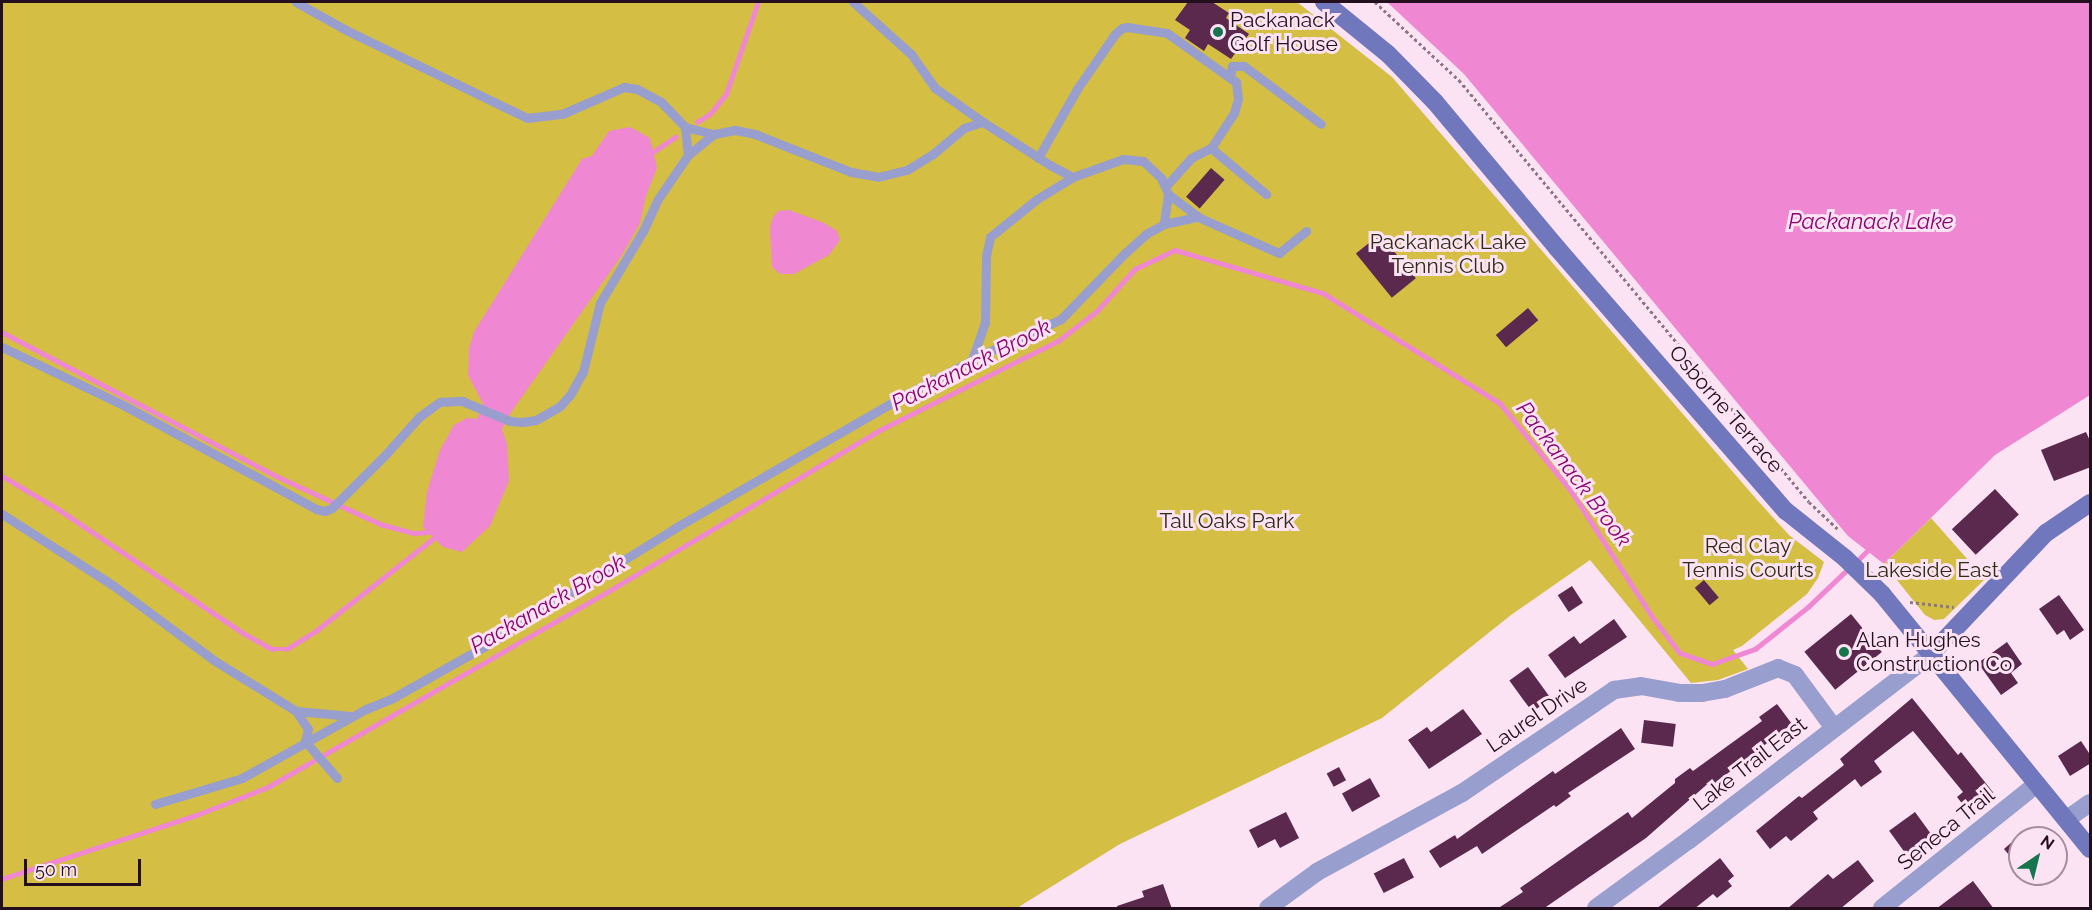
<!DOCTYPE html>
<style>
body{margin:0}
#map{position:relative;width:2092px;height:910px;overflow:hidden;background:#fce3f3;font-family:Raleway,sans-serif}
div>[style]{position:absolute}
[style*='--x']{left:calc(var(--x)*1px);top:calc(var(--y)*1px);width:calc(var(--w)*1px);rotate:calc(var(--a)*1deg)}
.green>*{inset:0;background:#d4be44}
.water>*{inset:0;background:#ef87d2}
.stream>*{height:4.5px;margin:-2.25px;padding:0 2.25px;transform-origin:2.25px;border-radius:2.25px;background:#ef87d2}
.building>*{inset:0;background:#5a294d;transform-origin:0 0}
.path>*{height:3px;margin-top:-1.5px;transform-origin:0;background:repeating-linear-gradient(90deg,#8c7584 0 3px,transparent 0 6px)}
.lane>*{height:9px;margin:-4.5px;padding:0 4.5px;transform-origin:4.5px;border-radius:4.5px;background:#989ecd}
.street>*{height:18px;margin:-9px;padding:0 9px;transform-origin:9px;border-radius:9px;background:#989ecd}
.secondary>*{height:18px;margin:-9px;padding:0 9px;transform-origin:9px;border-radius:9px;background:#7177bc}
.dots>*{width:16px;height:16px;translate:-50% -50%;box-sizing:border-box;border:3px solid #fce3f3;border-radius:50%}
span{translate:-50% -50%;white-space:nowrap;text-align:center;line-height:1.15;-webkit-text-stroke:6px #fce3f3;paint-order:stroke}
.poi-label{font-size:21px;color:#240f1e}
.left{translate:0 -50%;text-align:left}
.park-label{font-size:21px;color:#2e2a13}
.street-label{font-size:21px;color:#240f1e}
.water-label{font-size:22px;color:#8a0571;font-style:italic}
.frame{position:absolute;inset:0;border:3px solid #240f1e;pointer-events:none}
.north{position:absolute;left:2008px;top:826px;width:60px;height:60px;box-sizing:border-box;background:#fce3f3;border:2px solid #a68e9e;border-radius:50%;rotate:35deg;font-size:16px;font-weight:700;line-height:24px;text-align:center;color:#240f1e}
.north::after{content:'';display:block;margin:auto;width:21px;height:27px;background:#16754c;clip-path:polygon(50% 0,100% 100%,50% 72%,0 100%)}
.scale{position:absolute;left:24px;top:859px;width:117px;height:27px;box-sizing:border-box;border:3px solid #240f1e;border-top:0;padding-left:8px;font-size:18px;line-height:21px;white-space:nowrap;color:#240f1e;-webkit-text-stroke:4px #fce3f3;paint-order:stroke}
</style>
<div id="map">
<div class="green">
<i style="clip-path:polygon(2px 2px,1297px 2px,1392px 77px,1758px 501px,1789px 535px,1824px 562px,1818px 578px,1807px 594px,1742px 646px,1733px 650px,1748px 669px,1718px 680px,1691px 683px,1590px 560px,1511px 615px,1382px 718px,1120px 844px,1017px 908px,2px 908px)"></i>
<i style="clip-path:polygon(1931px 518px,1985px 579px,1944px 619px,1934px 620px,1925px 615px,1884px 564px)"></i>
</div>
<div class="water">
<i style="clip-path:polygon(1387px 2px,2090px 2px,2090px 395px,1995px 455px,1884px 564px,1848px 536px,1464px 74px)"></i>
<i style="clip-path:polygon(630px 127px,650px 138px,657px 168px,646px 196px,640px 223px,622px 255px,512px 411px,502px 429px,507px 444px,509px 481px,490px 526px,462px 552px,443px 547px,423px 527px,427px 492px,440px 450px,454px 425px,467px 418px,477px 419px,483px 404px,468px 375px,469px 348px,474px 332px,582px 159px,592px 156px,609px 131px)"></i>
<i style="clip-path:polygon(789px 210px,824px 223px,837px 231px,840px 240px,829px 255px,794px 274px,780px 274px,772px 267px,770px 229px,772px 219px,778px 211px)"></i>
</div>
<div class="stream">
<i style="--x:697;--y:122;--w:15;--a:-32"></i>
<i style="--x:710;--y:114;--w:26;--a:-51"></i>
<i style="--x:726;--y:94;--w:97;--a:-70.8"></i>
<i style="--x:653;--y:152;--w:27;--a:-34"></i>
<i style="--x:2;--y:332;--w:305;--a:27.7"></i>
<i style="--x:272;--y:474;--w:119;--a:24.8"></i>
<i style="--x:380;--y:524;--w:35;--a:15"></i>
<i style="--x:414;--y:533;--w:14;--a:-4"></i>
<i style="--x:2;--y:476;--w:65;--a:30.5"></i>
<i style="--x:58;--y:509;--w:225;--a:33.8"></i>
<i style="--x:245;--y:634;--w:31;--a:29"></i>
<i style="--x:272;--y:649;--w:15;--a:0"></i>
<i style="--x:287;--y:649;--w:36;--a:-32"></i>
<i style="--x:317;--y:630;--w:149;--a:-38.2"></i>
<i style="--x:1856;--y:562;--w:16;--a:-45"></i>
<i style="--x:2;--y:879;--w:202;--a:-18.2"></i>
<i style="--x:194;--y:816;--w:79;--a:-21.4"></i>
<i style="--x:268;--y:787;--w:399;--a:-29.9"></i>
<i style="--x:614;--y:588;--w:309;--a:-30.7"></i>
<i style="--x:880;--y:430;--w:199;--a:-26.6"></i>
<i style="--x:1058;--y:341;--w:49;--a:-37.6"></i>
<i style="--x:1097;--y:311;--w:57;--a:-47.9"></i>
<i style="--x:1135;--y:269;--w:44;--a:-25.4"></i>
<i style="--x:1175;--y:250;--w:154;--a:16.2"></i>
<i style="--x:1323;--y:293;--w:208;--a:31.9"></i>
<i style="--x:1500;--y:403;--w:114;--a:51"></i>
<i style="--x:1572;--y:492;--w:148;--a:57.2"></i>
<i style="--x:1652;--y:616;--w:46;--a:52.9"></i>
<i style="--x:1680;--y:653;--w:34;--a:19"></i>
<i style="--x:1712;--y:664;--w:46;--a:-19.2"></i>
<i style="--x:1755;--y:649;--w:68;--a:-38.4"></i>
<i style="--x:1808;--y:607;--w:58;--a:-43.6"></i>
</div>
<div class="building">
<i style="clip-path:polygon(1188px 2px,1212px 2px,1229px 13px,1226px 18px,1249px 34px,1231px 59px,1208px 44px,1204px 51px,1185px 38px,1190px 30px,1175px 20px)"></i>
<i style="left:1211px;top:168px;width:18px;height:38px;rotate:41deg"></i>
<i style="left:1380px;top:234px;width:57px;height:31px;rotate:51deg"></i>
<i style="left:1528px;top:308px;width:16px;height:42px;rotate:50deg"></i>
<i style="clip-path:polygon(2086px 432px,2091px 443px,2091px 467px,2054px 481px,2041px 450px)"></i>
<i style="left:1995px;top:489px;width:35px;height:59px;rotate:47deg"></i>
<i style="left:1704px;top:580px;width:23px;height:12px;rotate:50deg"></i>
<i style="left:1572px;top:586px;width:20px;height:17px;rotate:57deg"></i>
<i style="clip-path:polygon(2059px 595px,2084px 630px,2070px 640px,2064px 630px,2057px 635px,2039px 609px)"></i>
<i style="left:1851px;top:614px;width:49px;height:60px;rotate:51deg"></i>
<i style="clip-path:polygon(1614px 619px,1627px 637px,1565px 678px,1548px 655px,1574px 636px,1580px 644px)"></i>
<i style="clip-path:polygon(2007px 642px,2022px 664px,2011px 673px,2018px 683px,2001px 695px,1978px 663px)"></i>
<i style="left:1528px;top:667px;width:39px;height:23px;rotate:54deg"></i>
<i style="clip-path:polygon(1912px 698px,1958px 755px,1961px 752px,1996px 796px,1971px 815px,1957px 797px,1963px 792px,1913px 731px,1874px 761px,1882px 772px,1861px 787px,1855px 779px,1813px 812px,1818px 819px,1791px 841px,1786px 836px,1770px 849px,1756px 831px,1799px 796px,1802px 798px,1844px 765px,1840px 759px)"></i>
<i style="clip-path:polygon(1777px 704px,1792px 724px,1715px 783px,1712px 780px,1646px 838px,1543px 909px,1497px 909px,1523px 892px,1520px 888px,1628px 812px,1632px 818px,1675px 783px,1675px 779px,1690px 768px,1693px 771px,1762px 721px,1759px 717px)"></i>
<i style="clip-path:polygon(1463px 709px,1482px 734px,1429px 769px,1408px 740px,1427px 727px,1431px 732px)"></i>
<i style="left:1644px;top:720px;width:32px;height:23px;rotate:7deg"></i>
<i style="clip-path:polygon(1621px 728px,1635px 749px,1568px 793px,1571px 796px,1556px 807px,1554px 805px,1482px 854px,1477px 846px,1440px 868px,1429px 851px,1455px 835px,1457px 839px,1553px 771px,1555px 774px)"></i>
<i style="clip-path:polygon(2081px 741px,2091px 756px,2091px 763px,2070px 776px,2058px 756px)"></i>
<i style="left:1339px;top:767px;width:15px;height:14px;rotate:62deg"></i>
<i style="left:1370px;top:778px;width:21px;height:32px;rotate:61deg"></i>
<i style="clip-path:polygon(1286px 812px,1299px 838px,1280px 848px,1275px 839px,1258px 848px,1249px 830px)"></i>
<i style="left:1915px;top:812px;width:36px;height:32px;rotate:54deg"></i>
<i style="clip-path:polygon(2020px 835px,2020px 868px,2004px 849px)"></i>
<i style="left:1404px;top:858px;width:22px;height:34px;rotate:63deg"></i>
<i style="clip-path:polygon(1720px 858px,1734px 876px,1728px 881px,1732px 886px,1717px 898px,1713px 894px,1694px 909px,1656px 909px)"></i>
<i style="clip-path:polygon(1858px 860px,1874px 881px,1840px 909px,1787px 909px,1828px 874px,1833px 879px)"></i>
<i style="clip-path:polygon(1973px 881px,1994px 909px,1936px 909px)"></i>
<i style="clip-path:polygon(1163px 884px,1172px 909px,1118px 909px,1117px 906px,1144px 897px,1142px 891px)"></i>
</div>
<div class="path">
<i style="--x:1375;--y:2;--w:115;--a:42.9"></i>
<i style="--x:1459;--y:80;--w:548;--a:50.33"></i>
<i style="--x:1809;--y:502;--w:40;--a:43"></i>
<i style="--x:1910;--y:602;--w:44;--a:6.5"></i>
</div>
<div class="lane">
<i style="--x:296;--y:2;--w:57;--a:29.2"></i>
<i style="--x:346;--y:30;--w:201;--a:25.9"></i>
<i style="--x:527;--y:118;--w:35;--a:-7"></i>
<i style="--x:562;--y:114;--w:68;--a:-23.5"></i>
<i style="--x:624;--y:87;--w:13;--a:9"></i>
<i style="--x:637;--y:89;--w:27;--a:28"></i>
<i style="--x:661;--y:102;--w:35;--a:46"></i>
<i style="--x:685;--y:127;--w:28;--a:84"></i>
<i style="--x:853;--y:2;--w:78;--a:41.9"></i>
<i style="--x:911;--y:54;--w:42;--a:54.8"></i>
<i style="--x:935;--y:88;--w:59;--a:35.3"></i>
<i style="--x:1230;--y:78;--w:12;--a:-81"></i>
<i style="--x:1232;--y:66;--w:12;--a:0"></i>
<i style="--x:1244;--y:66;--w:96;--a:37"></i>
<i style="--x:685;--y:127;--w:30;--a:14"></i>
<i style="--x:1038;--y:158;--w:79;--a:-60.5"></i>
<i style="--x:1077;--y:89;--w:67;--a:-55.4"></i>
<i style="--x:1115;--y:34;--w:9;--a:-41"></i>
<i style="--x:1122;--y:28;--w:5;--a:-11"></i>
<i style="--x:1127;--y:27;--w:40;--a:8.5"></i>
<i style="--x:1167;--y:33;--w:85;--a:35.4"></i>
<i style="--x:1236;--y:82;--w:17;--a:83"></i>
<i style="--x:1238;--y:99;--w:15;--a:106"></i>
<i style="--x:1234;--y:113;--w:42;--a:123.3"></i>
<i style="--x:1166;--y:186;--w:38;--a:-48"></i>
<i style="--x:1191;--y:158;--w:22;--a:-27"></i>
<i style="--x:1211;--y:148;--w:72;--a:39.9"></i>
<i style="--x:1168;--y:194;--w:38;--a:37"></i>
<i style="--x:2;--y:347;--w:136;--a:25.6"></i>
<i style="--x:125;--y:406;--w:217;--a:28.3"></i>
<i style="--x:316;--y:509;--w:9;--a:13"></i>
<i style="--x:325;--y:511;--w:8;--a:-23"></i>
<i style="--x:332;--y:508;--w:76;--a:-45"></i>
<i style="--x:386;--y:454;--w:50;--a:-48.3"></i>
<i style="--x:419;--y:417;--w:26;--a:-36"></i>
<i style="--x:440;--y:402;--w:22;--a:-3"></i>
<i style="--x:462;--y:401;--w:52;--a:22.6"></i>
<i style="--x:510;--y:421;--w:12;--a:5"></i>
<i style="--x:522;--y:422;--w:14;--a:-8"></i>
<i style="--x:536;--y:420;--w:28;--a:-30"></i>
<i style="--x:560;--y:406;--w:15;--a:-48"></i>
<i style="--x:570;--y:395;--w:26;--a:-61"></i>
<i style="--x:583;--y:372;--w:71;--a:-76.2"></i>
<i style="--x:600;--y:303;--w:84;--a:-59.2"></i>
<i style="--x:643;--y:231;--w:35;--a:-65"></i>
<i style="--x:658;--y:199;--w:53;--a:-55.7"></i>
<i style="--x:688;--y:155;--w:33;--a:-39"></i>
<i style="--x:714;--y:134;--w:21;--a:-11"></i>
<i style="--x:735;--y:130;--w:20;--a:11"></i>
<i style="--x:755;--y:134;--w:103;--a:21.6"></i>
<i style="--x:851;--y:172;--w:27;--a:10"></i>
<i style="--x:878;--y:177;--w:30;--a:-14"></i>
<i style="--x:907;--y:170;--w:31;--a:-32"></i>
<i style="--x:933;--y:154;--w:40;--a:-40"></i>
<i style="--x:964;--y:128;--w:20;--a:-18"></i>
<i style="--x:983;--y:122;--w:80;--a:32.7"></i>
<i style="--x:1050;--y:165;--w:26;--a:28"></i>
<i style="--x:1073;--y:177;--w:53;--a:-19.8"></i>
<i style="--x:1123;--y:159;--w:20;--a:6"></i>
<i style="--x:1143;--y:161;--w:25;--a:43"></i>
<i style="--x:1161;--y:178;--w:17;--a:66"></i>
<i style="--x:1168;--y:194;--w:30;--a:98"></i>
<i style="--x:972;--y:360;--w:39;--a:-71"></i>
<i style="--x:985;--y:323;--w:67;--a:-89.1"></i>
<i style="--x:986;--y:256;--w:19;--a:-78"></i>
<i style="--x:990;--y:237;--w:60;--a:-39"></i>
<i style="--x:1037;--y:199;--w:42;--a:-31.4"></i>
<i style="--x:2;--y:514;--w:133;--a:32.7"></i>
<i style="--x:114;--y:586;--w:126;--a:36.6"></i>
<i style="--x:215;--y:661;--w:95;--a:31.7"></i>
<i style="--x:337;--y:778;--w:49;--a:-130.9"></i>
<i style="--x:305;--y:741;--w:12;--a:-76"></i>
<i style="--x:308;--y:729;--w:22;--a:-124"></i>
<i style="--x:296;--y:711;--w:55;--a:5.2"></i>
<i style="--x:155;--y:804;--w:91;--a:-16.6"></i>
<i style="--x:242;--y:778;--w:142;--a:-29.1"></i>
<i style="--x:366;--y:709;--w:27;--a:-22"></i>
<i style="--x:391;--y:699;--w:108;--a:-29.4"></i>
<i style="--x:485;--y:646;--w:224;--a:-31.8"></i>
<i style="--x:675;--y:528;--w:266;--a:-30"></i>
<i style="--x:905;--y:395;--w:93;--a:-27.4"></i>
<i style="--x:988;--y:352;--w:80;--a:-24.3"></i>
<i style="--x:1061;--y:319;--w:91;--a:-45.9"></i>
<i style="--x:1124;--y:254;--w:30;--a:-42"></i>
<i style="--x:1146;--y:234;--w:21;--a:-29"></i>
<i style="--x:1164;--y:224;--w:35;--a:-12"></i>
<i style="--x:1198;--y:217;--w:89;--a:24"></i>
<i style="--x:1279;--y:253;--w:35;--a:-39"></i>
</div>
<div class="street">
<i style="--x:2067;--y:819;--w:28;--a:-35"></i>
<i style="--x:1268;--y:908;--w:61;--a:-36.3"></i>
<i style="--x:1317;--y:872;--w:165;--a:-28.6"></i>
<i style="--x:1462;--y:793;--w:184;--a:-34.1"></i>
<i style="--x:1614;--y:690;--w:27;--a:-8"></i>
<i style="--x:1641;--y:686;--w:39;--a:10"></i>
<i style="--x:1679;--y:693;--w:23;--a:0"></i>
<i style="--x:1702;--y:693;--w:23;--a:-10"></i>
<i style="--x:1725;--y:689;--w:57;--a:-21.6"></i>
<i style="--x:1778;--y:668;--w:18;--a:22"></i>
<i style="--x:1795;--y:675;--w:66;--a:53.7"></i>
<i style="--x:1596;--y:908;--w:115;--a:-36.2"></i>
<i style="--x:1689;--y:840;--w:305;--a:-37.5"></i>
<i style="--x:1882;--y:908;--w:198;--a:-38.7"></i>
</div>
<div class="secondary">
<i style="--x:1324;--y:2;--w:82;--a:39.1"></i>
<i style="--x:1388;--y:54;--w:67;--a:45.6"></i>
<i style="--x:1435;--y:102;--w:190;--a:50.1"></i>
<i style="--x:1557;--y:248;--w:349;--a:49"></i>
<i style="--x:1786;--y:511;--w:75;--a:38.5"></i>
<i style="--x:1845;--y:558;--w:52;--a:44.2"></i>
<i style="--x:1882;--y:594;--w:329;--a:50.8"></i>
<i style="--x:1931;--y:654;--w:167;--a:-46.5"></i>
<i style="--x:2046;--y:533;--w:53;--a:-34.3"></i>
</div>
<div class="dots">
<i style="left:1218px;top:32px;background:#16754c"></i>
<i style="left:1844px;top:652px;background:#16754c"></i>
</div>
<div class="poi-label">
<span class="left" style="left:1230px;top:32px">Packanack<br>Golf House</span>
<span class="left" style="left:1856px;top:652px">Alan Hughes<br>Construction Co</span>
</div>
<div class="park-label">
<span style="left:1448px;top:254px">Packanack Lake<br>Tennis Club</span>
<span style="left:1227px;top:521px">Tall Oaks Park</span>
<span style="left:1748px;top:558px">Red Clay<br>Tennis Courts</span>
<span style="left:1932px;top:570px">Lakeside East</span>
</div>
<div class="street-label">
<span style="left:1726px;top:409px;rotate:49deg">Osborne Terrace</span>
<span style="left:1537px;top:715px;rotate:-34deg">Laurel Drive</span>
<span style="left:1750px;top:764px;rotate:-38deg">Lake Trail East</span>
<span style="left:1946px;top:829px;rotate:-39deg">Seneca Trail</span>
</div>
<div class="water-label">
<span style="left:1871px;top:222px">Packanack Lake</span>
<span style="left:971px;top:365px;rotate:-27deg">Packanack Brook</span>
<span style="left:1574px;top:474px;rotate:53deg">Packanack Brook</span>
<span style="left:548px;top:604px;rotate:-30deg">Packanack Brook</span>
</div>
<div class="frame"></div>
<div class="north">N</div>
<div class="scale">50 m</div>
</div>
